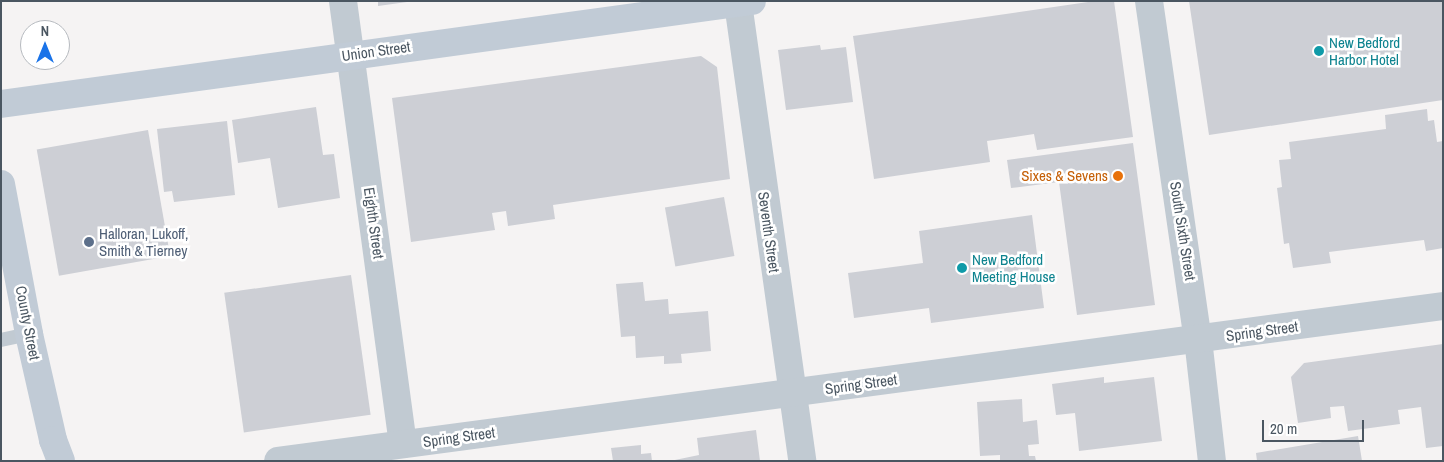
<!DOCTYPE html>
<style>
body{margin:0}
#map{position:relative;width:1444px;height:462px;overflow:hidden;background:#f5f3f3;font-family:"Archivo Narrow",sans-serif}
div>[style]{position:absolute}
[style*='--x']{left:calc(var(--x)*1px);top:calc(var(--y)*1px);width:calc(var(--w)*1px);rotate:calc(var(--a)*1deg)}
.building>*{inset:0;background:#cdcfd5;transform-origin:0 0}
.service>*{height:14px;margin:-7px;padding:0 7px;transform-origin:7px;border-radius:7px;background:#c1cad2}
.minor>*{height:28px;margin:-14px;padding:0 14px;transform-origin:14px;border-radius:14px;background:#c1cad2}
.tertiary>*{height:28px;margin:-14px;padding:0 14px;transform-origin:14px;border-radius:14px;background:#c1cad2}
.secondary>*{height:28px;margin:-14px;padding:0 14px;transform-origin:14px;border-radius:14px;background:#c1cbd6}
.dots>*{width:14px;height:14px;translate:-50% -50%;box-sizing:border-box;border:2px solid #fff;border-radius:50%}
span{translate:-50% -50%;white-space:nowrap;text-align:center;line-height:1.15;-webkit-text-stroke:5px #fff;paint-order:stroke}
.culture-label{font-size:15px;color:#0d838f}
.left{translate:0 -50%;text-align:left}
.street-label{font-size:15px;color:#4a5661}
.food-label{font-size:15px;color:#c56008}
.right{translate:-100% -50%;text-align:right}
.service-label{font-size:15px;color:#4e5e75}
.frame{position:absolute;inset:0;border:2px solid #4a5661;pointer-events:none}
.north{position:absolute;left:20px;top:20px;width:50px;height:50px;box-sizing:border-box;background:#fff;border:1px solid #b7bbc0;border-radius:50%;rotate:0deg;font-size:14px;font-weight:700;line-height:20px;text-align:center;color:#4a5661}
.north::after{content:'';display:block;margin:auto;width:18px;height:22px;background:#1a73e8;clip-path:polygon(50% 0,100% 100%,50% 72%,0 100%)}
.scale{position:absolute;left:1262px;top:420px;width:102px;height:22px;box-sizing:border-box;border:2px solid #4a5661;border-top:0;padding-left:6px;font-size:15px;line-height:18px;white-space:nowrap;color:#4a5661;-webkit-text-stroke:4px #fff;paint-order:stroke}
</style>
<div id="map">
<div class="building">
<i style="clip-path:polygon(378px 1px,407px 1px,407px 2px,378px 6px)"></i>
<i style="clip-path:polygon(1095px 1px,1114px 1px,1133px 137px,1037px 150px,1034px 134px,987px 141px,990px 162px,874px 179px,853px 36px)"></i>
<i style="clip-path:polygon(1189px 1px,1443px 1px,1443px 100px,1209px 135px)"></i>
<i style="clip-path:polygon(820px 45px,821px 50px,846px 47px,853px 102px,786px 110px,778px 50px)"></i>
<i style="clip-path:polygon(701px 56px,717px 67px,730px 179px,553px 205px,555px 219px,508px 226px,506px 211px,492px 213px,495px 230px,411px 242px,392px 98px)"></i>
<i style="clip-path:polygon(316px 107px,323px 155px,334px 154px,340px 198px,278px 208px,270px 158px,238px 163px,232px 120px)"></i>
<i style="clip-path:polygon(1427px 109px,1428px 121px,1434px 120px,1437px 142px,1443px 141px,1443px 248px,1426px 251px,1424px 240px,1329px 252px,1331px 263px,1293px 268px,1289px 243px,1284px 244px,1277px 188px,1282px 187px,1279px 160px,1291px 159px,1289px 142px,1386px 129px,1385px 115px)"></i>
<i style="clip-path:polygon(227px 121px,235px 195px,174px 202px,172px 191px,164px 192px,157px 129px)"></i>
<i style="left:148px;top:130px;width:128px;height:113px;rotate:80deg"></i>
<i style="clip-path:polygon(1133px 143px,1155px 305px,1077px 315px,1059px 182px,1011px 188px,1007px 160px)"></i>
<i style="left:724px;top:197px;width:60px;height:60px;rotate:80deg"></i>
<i style="clip-path:polygon(1032px 215px,1044px 308px,931px 323px,929px 308px,854px 318px,848px 273px,923px 263px,919px 231px)"></i>
<i style="left:351px;top:275px;width:141px;height:128px;rotate:82deg"></i>
<i style="clip-path:polygon(643px 282px,645px 301px,668px 299px,669px 314px,708px 311px,711px 351px,681px 354px,682px 363px,664px 364px,664px 356px,636px 358px,635px 336px,621px 337px,616px 284px)"></i>
<i style="clip-path:polygon(1443px 344px,1443px 446px,1426px 448px,1421px 407px,1398px 410px,1400px 424px,1348px 431px,1344px 406px,1330px 407px,1331px 418px,1298px 423px,1291px 377px,1304px 363px)"></i>
<i style="clip-path:polygon(1104px 377px,1104px 383px,1154px 377px,1162px 441px,1079px 451px,1075px 413px,1056px 415px,1052px 384px)"></i>
<i style="clip-path:polygon(1022px 399px,1023px 422px,1037px 420px,1039px 444px,1028px 445px,1029px 456px,1035px 456px,1036px 461px,1000px 461px,1000px 455px,980px 456px,977px 402px)"></i>
<i style="clip-path:polygon(756px 430px,760px 461px,670px 461px,699px 455px,697px 438px)"></i>
<i style="clip-path:polygon(1358px 436px,1362px 461px,1257px 461px,1256px 453px)"></i>
<i style="clip-path:polygon(641px 445px,641px 454px,651px 453px,652px 461px,613px 461px,611px 448px)"></i>
</div>
<div class="service">
<i style="--x:1;--y:340;--w:29;--a:-12"></i>
</div>
<div class="minor">
<i style="--x:343;--y:1;--w:447;--a:82.3"></i>
<i style="--x:738;--y:3;--w:462;--a:82"></i>
</div>
<div class="tertiary">
<i style="--x:1149;--y:1;--w:342;--a:81.8"></i>
<i style="--x:1198;--y:339;--w:123;--a:83.5"></i>
<i style="--x:278;--y:461;--w:1175;--a:-7.58"></i>
</div>
<div class="secondary">
<i style="--x:1;--y:104;--w:758;--a:-7.81"></i>
<i style="--x:1;--y:184;--w:153;--a:79.4"></i>
<i style="--x:29;--y:334;--w:109;--a:77.2"></i>
<i style="--x:53;--y:440;--w:22;--a:69"></i>
</div>
<div class="dots">
<i style="left:1319px;top:51px;background:#0f9aa8"></i>
<i style="left:1118px;top:176px;background:#e8710a"></i>
<i style="left:89px;top:242px;background:#5c6f8a"></i>
<i style="left:962px;top:268px;background:#0f9aa8"></i>
</div>
<div class="culture-label">
<span class="left" style="left:1329px;top:51px">New Bedford<br>Harbor Hotel</span>
<span class="left" style="left:972px;top:268px">New Bedford<br>Meeting House</span>
</div>
<div class="street-label">
<span style="left:376px;top:51px;rotate:-8deg">Union Street</span>
<span style="left:374px;top:223px;rotate:82deg">Eighth Street</span>
<span style="left:1183px;top:231px;rotate:81deg">South Sixth Street</span>
<span style="left:769px;top:232px;rotate:82deg">Seventh Street</span>
<span style="left:28px;top:323px;rotate:79deg">County Street</span>
<span style="left:1262px;top:331px;rotate:-8deg">Spring Street</span>
<span style="left:861px;top:384px;rotate:-8deg">Spring Street</span>
<span style="left:459px;top:437px;rotate:-8deg">Spring Street</span>
</div>
<div class="food-label">
<span class="right" style="left:1108px;top:176px">Sixes &amp; Sevens</span>
</div>
<div class="service-label">
<span class="left" style="left:99px;top:242px">Halloran, Lukoff,<br>Smith &amp; Tierney</span>
</div>
<div class="frame"></div>
<div class="north">N</div>
<div class="scale">20 m</div>
</div>
